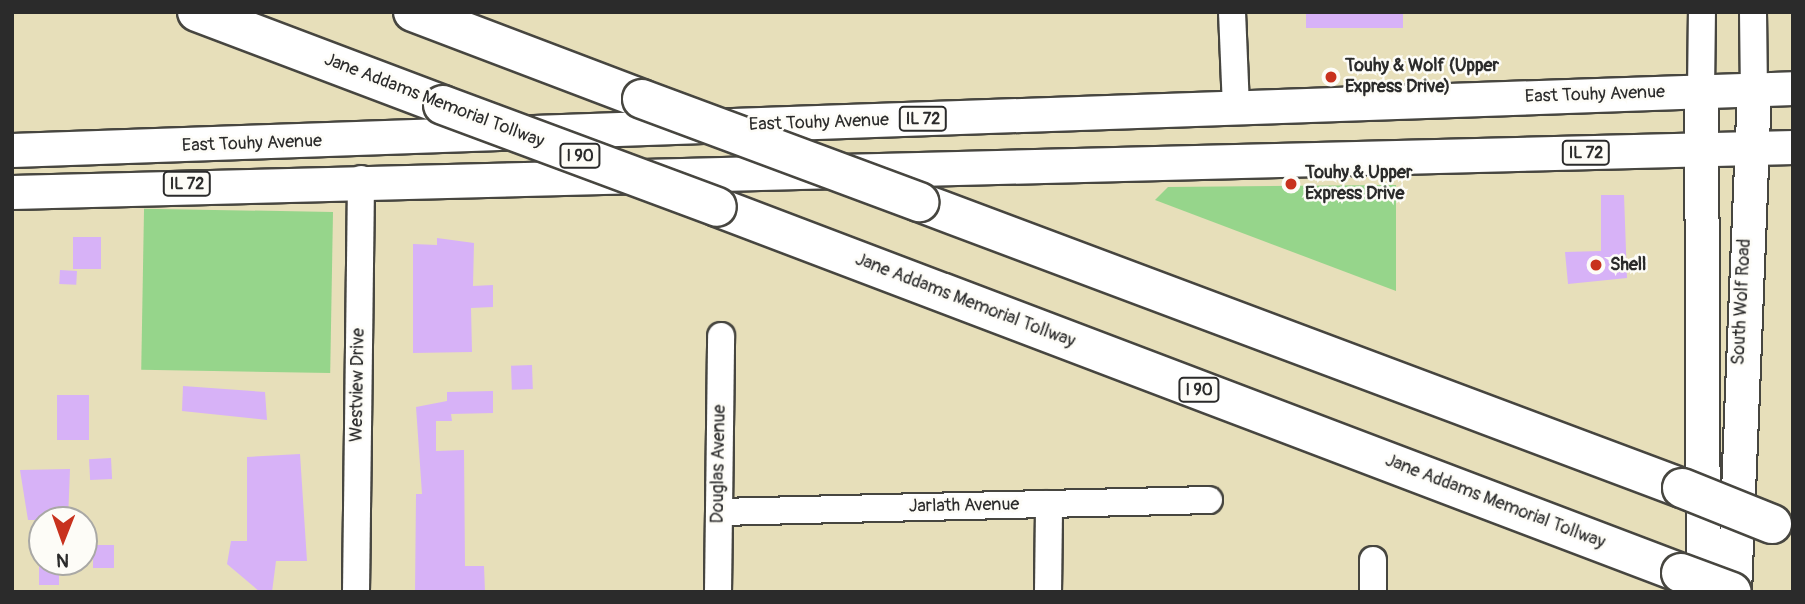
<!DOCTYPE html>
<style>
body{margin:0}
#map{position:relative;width:1805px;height:604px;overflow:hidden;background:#e7dfba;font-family:Pangolin,sans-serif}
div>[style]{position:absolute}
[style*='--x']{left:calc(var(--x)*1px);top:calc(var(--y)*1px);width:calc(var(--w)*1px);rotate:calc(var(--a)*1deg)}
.green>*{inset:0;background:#96d58b;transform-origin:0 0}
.building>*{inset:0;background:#d7b2f7;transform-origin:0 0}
.roads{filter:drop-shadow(2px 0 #474640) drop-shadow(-2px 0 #474640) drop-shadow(0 2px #474640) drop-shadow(0 -2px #474640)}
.minor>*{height:26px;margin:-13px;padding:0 13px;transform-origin:13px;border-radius:13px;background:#fff}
.major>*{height:33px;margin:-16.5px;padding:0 16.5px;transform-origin:16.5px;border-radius:16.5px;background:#fff}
.highway>*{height:38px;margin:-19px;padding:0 19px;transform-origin:19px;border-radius:19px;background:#fff}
.bridges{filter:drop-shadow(2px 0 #474640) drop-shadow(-2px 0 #474640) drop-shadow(0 2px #474640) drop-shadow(0 -2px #474640)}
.highway-bridge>*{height:38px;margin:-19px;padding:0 19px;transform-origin:19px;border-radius:19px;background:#fff}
.dots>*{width:19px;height:19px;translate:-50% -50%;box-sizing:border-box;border:4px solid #fdfcf7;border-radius:50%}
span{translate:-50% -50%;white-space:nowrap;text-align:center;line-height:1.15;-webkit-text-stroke:5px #fdfcf7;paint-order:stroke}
.shield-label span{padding:2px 5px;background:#fdfcf7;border:2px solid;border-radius:5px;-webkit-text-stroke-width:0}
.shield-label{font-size:16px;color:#2b2b2b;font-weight:700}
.poi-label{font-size:18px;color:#2b2b2b;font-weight:700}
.left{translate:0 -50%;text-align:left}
.street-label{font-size:18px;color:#2b2b2b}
.frame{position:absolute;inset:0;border:14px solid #2b2b2b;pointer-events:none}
.north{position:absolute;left:28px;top:506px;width:70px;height:70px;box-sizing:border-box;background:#fdfcf7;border:2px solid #a9a8a5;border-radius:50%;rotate:181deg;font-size:19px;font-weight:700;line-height:28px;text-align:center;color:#2b2b2b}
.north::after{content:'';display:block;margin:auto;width:24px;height:32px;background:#c8321e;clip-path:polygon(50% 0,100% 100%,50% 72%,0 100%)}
</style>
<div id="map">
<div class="green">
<i style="clip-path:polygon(1396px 185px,1396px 291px,1155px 200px,1168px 187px)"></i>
<i style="left:333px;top:212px;width:161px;height:189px;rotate:91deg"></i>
</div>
<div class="building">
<i style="left:1306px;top:12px;width:97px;height:16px"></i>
<i style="clip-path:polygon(1601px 195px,1624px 195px,1627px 278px,1568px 284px,1565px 252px,1601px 251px)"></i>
<i style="left:73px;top:237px;width:28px;height:32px"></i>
<i style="clip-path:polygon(437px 238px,474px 243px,473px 286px,493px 285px,493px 307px,471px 308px,472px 352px,413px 353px,413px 244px,437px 245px)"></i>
<i style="left:60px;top:270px;width:17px;height:14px;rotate:3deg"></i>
<i style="left:532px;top:365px;width:24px;height:21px;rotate:88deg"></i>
<i style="clip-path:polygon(183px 386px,265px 392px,267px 420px,182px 411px)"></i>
<i style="clip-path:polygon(493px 391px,493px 413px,451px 414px,452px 421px,436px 421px,436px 451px,464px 450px,465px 566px,484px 566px,485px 592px,415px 592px,416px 494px,422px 494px,416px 407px,447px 401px,447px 392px)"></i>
<i style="left:57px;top:395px;width:32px;height:45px"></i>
<i style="clip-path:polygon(300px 454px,307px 561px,276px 561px,272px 592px,260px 592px,227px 564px,231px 541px,247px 541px,247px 457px)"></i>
<i style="left:111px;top:458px;width:21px;height:22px;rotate:87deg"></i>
<i style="clip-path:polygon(70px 469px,68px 520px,28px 520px,20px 470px)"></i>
<i style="left:114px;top:545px;width:23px;height:21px;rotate:90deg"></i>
<i style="left:39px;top:562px;width:20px;height:23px"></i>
</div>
<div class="roads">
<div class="minor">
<i style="--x:1232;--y:12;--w:96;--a:87.6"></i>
<i style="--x:1753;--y:12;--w:77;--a:89.3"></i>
<i style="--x:1701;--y:91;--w:79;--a:-89.3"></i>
<i style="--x:719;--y:512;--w:490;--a:-1.4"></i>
<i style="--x:356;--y:592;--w:413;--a:-89.3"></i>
<i style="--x:718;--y:592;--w:256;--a:-89.3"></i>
<i style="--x:1048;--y:592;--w:88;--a:-89.3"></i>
<i style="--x:1373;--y:592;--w:32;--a:-90"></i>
</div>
<div class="major">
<i style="--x:1701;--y:91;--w:501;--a:89.77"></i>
<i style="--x:12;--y:150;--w:1782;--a:-1.99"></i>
<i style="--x:12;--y:192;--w:1782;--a:-1.45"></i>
<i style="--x:1734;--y:592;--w:503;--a:-87.72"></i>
</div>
<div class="highway">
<i style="--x:197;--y:12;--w:263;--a:20.7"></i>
<i style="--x:413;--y:12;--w:245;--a:20.8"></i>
<i style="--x:919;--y:202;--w:815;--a:20.55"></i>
<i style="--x:717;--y:207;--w:1031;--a:20.79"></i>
</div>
</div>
<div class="bridges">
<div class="highway-bridge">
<i style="--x:642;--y:99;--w:296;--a:20.4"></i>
<i style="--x:443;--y:105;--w:292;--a:20.4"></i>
<i style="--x:1682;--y:488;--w:97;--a:21.8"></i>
<i style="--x:1681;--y:573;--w:54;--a:20.4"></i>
</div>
</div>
<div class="dots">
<i style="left:1331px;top:77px;background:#c8321e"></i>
<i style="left:1291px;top:184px;background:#c8321e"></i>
<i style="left:1596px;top:265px;background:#c8321e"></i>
</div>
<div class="shield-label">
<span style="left:923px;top:119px">IL 72</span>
<span style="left:1586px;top:153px">IL 72</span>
<span style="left:580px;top:156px">I 90</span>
<span style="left:187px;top:184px">IL 72</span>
<span style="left:1199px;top:390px">I 90</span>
</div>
<div class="poi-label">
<span class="left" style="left:1345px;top:77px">Touhy &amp; Wolf (Upper<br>Express Drive)</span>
<span class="left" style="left:1305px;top:184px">Touhy &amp; Upper<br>Express Drive</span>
<span class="left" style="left:1610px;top:265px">Shell</span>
</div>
<div class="street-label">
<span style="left:1595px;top:95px;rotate:-2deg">East Touhy Avenue</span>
<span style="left:434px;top:101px;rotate:21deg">Jane Addams Memorial Tollway</span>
<span style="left:819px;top:123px;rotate:-2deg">East Touhy Avenue</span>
<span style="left:252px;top:144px;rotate:-2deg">East Touhy Avenue</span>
<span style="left:965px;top:301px;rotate:21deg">Jane Addams Memorial Tollway</span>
<span style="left:1742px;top:302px;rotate:-87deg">South Wolf Road</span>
<span style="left:358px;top:385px;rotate:-89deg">Westview Drive</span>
<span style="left:719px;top:464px;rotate:-89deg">Douglas Avenue</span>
<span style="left:1495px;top:502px;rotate:21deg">Jane Addams Memorial Tollway</span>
<span style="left:964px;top:506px;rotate:-1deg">Jarlath Avenue</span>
</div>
<div class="frame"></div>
<div class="north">N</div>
</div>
